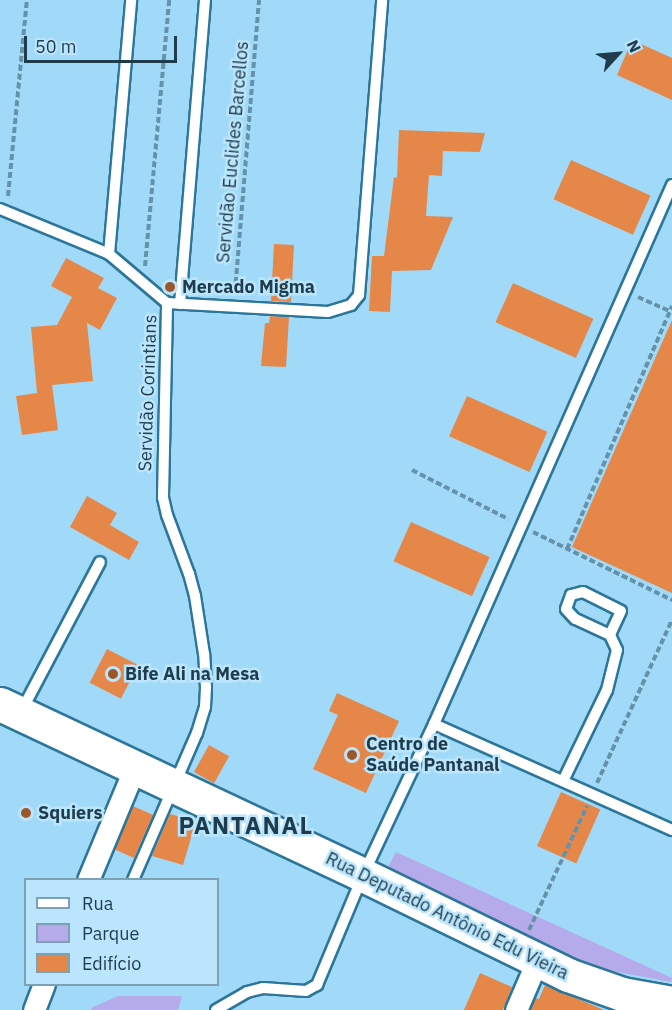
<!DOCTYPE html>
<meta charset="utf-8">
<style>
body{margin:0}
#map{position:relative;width:672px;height:1010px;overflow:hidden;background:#a1daf8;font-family:"IBM Plex Sans",sans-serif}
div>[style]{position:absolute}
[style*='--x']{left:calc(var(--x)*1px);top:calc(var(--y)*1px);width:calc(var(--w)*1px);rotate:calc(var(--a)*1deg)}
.green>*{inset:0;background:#b5aaea}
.building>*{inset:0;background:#e58749;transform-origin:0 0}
.path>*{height:4px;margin-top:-2px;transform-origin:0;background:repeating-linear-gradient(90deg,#6592a9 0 6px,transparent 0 9px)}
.roads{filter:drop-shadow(2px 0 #2c7699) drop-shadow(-2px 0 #2c7699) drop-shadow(0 2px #2c7699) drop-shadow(0 -2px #2c7699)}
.lane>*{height:10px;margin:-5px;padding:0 5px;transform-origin:5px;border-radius:5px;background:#fff}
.street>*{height:21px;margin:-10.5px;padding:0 10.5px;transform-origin:10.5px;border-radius:10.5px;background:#fff}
.primary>*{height:33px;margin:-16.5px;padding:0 16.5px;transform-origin:16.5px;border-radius:16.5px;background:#fff}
.dots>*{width:16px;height:16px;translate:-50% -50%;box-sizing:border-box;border:3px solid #bbe5fc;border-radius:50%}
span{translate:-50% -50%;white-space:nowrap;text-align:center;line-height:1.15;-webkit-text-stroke:5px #bbe5fc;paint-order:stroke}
.street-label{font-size:18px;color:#1e3c4b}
.poi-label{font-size:18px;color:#1e3c4b;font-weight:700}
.left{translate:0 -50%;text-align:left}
.district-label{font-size:24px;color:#1e3c4b;font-weight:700;letter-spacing:1.5px}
.legend{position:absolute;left:24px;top:878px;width:195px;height:108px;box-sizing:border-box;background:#bbe5fc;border:2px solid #7ca1b5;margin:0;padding:8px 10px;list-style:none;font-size:18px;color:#1e3c4b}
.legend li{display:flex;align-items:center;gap:12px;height:30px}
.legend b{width:30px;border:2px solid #7ca1b5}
.north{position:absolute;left:588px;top:24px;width:60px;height:60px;-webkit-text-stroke:4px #bbe5fc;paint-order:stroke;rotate:64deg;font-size:16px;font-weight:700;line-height:24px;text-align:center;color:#1e3c4b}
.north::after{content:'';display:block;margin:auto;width:21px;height:27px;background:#1e3c4b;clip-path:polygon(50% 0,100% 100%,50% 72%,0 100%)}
.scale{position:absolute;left:24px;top:36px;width:153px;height:27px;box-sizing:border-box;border:3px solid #1e3c4b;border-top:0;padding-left:8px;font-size:18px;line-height:21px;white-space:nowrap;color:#1e3c4b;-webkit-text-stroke:4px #bbe5fc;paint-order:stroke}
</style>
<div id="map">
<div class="green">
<i style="clip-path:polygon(396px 852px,672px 978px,671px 982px,581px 965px,388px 867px)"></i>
<i style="clip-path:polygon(118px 996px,182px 996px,178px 1010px,92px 1010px,91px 1008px)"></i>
</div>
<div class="building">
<i style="clip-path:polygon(632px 40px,672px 58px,672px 100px,617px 75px)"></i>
<i style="clip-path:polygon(399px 130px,485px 133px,480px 152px,443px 151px,442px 176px,429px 175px,426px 216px,453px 217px,431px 270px,392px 271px,390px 312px,369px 311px,372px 256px,384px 256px,394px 177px,397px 178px)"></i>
<i style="left:571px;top:160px;width:87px;height:43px;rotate:24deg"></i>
<i style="left:274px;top:244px;width:20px;height:57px;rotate:3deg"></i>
<i style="clip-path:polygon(66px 258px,104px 278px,98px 288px,117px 298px,100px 330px,87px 323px,93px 381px,52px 385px,58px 430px,22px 435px,16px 396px,37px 393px,31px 327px,57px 325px,72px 297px,51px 286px)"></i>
<i style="left:513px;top:283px;width:88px;height:43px;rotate:24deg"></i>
<i style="clip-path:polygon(270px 316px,289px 317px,286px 367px,261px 366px,265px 323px,269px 323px)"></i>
<i style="clip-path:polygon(672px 320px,672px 593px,572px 547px)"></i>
<i style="left:467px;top:396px;width:88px;height:44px;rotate:24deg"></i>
<i style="clip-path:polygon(87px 496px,117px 513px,110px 525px,139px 542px,129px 560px,70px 527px)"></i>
<i style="left:411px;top:522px;width:86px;height:43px;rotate:24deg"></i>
<i style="left:107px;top:649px;width:35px;height:38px;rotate:27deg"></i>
<i style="clip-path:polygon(337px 693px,399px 721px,366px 793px,313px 769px,338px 715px,329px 711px)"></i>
<i style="left:209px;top:745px;width:23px;height:31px;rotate:29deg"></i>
<i style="left:561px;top:792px;width:43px;height:59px;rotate:24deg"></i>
<i style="left:133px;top:806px;width:22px;height:47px;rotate:24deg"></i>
<i style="clip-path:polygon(170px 814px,196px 821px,183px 865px,152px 856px)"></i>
<i style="clip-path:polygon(480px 973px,512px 987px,503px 1010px,464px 1010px)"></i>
<i style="clip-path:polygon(545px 985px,604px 1010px,530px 1010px,535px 998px,539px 999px)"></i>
</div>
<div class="path">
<i style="--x:8;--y:196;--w:197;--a:-84.5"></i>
<i style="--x:145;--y:266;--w:267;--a:-84.8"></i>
<i style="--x:235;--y:292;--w:293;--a:-85.3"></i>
<i style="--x:638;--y:297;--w:35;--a:24"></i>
<i style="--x:412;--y:470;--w:108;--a:27"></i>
<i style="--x:533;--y:532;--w:155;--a:26.1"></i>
<i style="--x:567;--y:549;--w:265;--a:-66.6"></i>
<i style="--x:597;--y:783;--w:179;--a:-65.3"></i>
<i style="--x:529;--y:930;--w:137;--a:-64.9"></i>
</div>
<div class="roads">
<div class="lane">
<i style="--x:672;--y:185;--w:589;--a:113.82"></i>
<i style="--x:434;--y:724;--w:261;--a:24"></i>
<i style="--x:0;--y:209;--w:118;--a:22.4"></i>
<i style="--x:109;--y:254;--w:76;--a:40.2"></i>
<i style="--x:109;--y:254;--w:255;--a:-85"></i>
<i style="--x:180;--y:304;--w:305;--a:-85.3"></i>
<i style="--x:22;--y:710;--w:167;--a:-62.2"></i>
<i style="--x:563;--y:781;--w:101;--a:-64.2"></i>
<i style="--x:607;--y:690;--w:41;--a:-76"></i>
<i style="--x:617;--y:650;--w:17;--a:-115"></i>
<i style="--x:610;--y:635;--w:38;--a:-155"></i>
<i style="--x:575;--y:619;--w:13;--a:-132"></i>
<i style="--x:566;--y:609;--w:15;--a:-70"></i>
<i style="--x:571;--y:595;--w:12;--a:-14"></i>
<i style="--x:583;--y:592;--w:42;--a:26.6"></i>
<i style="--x:621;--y:611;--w:26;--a:115"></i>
<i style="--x:133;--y:880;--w:160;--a:-66.5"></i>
<i style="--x:197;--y:733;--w:27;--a:-73"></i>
<i style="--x:205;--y:707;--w:19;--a:-87"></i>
<i style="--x:206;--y:688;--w:34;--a:-93"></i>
<i style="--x:204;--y:654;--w:59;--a:-98.8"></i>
<i style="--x:195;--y:596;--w:23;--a:-105"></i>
<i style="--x:189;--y:574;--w:63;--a:-110.4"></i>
<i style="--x:167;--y:515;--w:18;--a:-103"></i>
<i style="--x:163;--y:497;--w:194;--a:-88.8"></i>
<i style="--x:167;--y:303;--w:161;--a:3.2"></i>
<i style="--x:328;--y:312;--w:24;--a:-17"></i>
<i style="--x:351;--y:305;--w:13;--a:-51"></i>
<i style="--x:359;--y:295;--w:296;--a:-85.5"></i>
<i style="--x:216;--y:1010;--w:36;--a:-30"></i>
<i style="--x:247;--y:992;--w:16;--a:-14"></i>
<i style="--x:263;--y:988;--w:43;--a:4"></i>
<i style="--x:306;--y:991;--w:13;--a:-29"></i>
<i style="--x:317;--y:985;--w:119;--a:-67.3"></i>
<i style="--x:363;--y:875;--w:167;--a:-64.8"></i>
</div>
<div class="street">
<i style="--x:88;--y:880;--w:122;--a:-67.4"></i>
<i style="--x:34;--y:1010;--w:28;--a:-69"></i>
<i style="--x:516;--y:1010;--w:53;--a:-66.8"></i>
</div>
<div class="primary">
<i style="--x:0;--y:704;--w:401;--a:25.2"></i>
<i style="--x:363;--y:875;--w:228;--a:26"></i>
<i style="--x:568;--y:975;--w:57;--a:19.4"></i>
<i style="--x:622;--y:994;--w:51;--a:10.2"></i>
</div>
</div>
<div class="dots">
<i style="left:170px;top:287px;background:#9b5729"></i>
<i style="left:113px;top:674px;background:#9b5729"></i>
<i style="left:352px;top:755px;background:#9b5729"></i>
<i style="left:26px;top:813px;background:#9b5729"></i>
</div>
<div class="street-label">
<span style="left:233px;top:152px;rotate:-85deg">Servidão Euclides Barcellos</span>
<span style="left:148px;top:393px;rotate:-88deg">Servidão Corintians</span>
<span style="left:447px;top:916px;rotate:26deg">Rua Deputado Antônio Edu Vieira</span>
</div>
<div class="poi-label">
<span class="left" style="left:182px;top:287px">Mercado Migma</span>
<span class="left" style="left:125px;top:674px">Bife Ali na Mesa</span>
<span class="left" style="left:366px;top:755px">Centro de<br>Saúde Pantanal</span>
<span class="left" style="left:38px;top:813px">Squiers</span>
</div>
<div class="district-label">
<span style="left:246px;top:826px">PANTANAL</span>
</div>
<ul class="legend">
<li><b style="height:8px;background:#fff"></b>Rua</li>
<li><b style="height:16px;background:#b5aaea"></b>Parque</li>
<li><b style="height:16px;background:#e58749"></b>Edifício</li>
</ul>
<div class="north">N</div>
<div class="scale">50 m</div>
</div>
